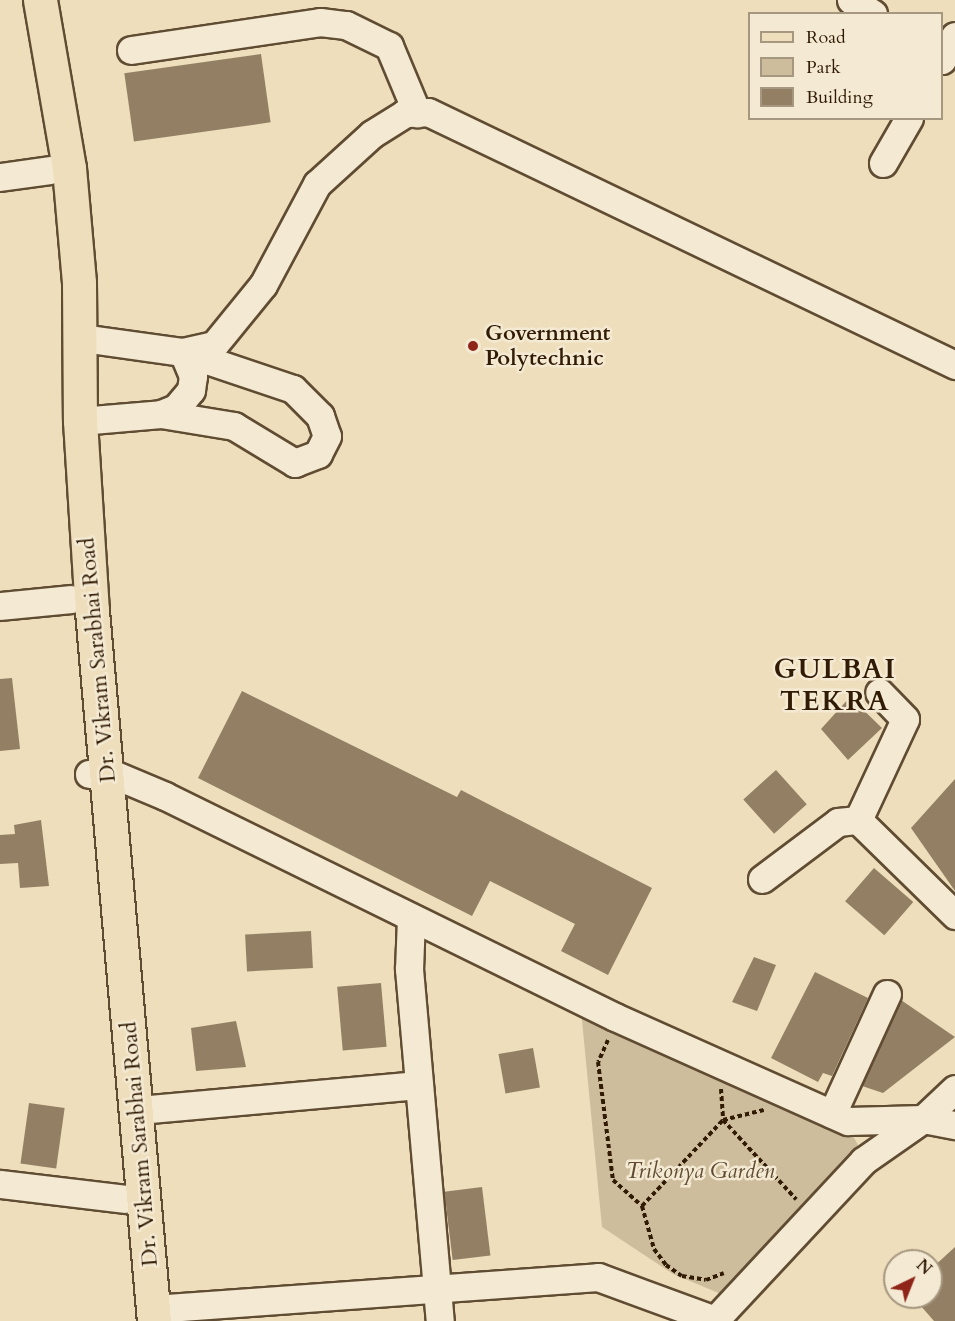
<!DOCTYPE html>
<style>
body{margin:0}
#map{position:relative;width:955px;height:1321px;overflow:hidden;background:#eedebc;font-family:Cardo,serif}
div>[style]{position:absolute}
[style*='--x']{left:calc(var(--x)*1px);top:calc(var(--y)*1px);width:calc(var(--w)*1px);rotate:calc(var(--a)*1deg)}
.green>*{inset:0;background:#cebd9d}
.building>*{inset:0;background:#938064;transform-origin:0 0}
.path>*{height:4px;margin-top:-2px;transform-origin:0;background:repeating-linear-gradient(90deg,#311b04 0 4.5px,transparent 0 7.5px)}
.roads{filter:drop-shadow(2px 0 #604c32) drop-shadow(-2px 0 #604c32) drop-shadow(0 2px #604c32) drop-shadow(0 -2px #604c32)}
.minor>*{height:27px;margin:-13.5px;padding:0 13.5px;transform-origin:13.5px;border-radius:13.5px;background:#f4ead3}
.major>*{height:33px;margin:-16.5px;padding:0 16.5px;transform-origin:16.5px;border-radius:16.5px;background:#eedebc}
.dots>*{width:16px;height:16px;translate:-50% -50%;box-sizing:border-box;border:3px solid #f4ead3;border-radius:50%}
span{translate:-50% -50%;white-space:nowrap;text-align:center;line-height:1.15;-webkit-text-stroke:5px #f4ead3;paint-order:stroke}
.poi-label{font-size:22px;color:#311b04;font-weight:700}
.left{translate:0 -50%;text-align:left}
.street-label{font-size:22px;color:#311b04}
.park-label{font-size:22px;color:#604c32;font-style:italic}
.district-label{font-size:28px;color:#311b04;font-weight:700;letter-spacing:1.5px}
.legend{position:absolute;left:748px;top:12px;width:195px;height:108px;box-sizing:border-box;background:#f4ead3;border:2px solid #a69780;margin:0;padding:8px 10px;list-style:none;font-size:18px;color:#311b04}
.legend li{display:flex;align-items:center;gap:12px;height:30px}
.legend b{width:30px;border:2px solid #a69780}
.north{position:absolute;left:883px;top:1249px;width:60px;height:60px;box-sizing:border-box;background:#f4ead3;border:2px solid #a69780;border-radius:50%;rotate:43deg;font-size:16px;font-weight:700;line-height:24px;text-align:center;color:#311b04}
.north::after{content:'';display:block;margin:auto;width:21px;height:27px;background:#8f2418;clip-path:polygon(50% 0,100% 100%,50% 72%,0 100%)}
</style>
<div id="map">
<div class="green">
<i style="clip-path:polygon(581px 1010px,849px 1129px,858px 1145px,721px 1294px,673px 1274px,602px 1227px)"></i>
</div>
<div class="building">
<i style="left:261px;top:54px;width:69px;height:138px;rotate:82deg"></i>
<i style="clip-path:polygon(12px 678px,20px 749px,0 751px,0 679px)"></i>
<i style="clip-path:polygon(242px 691px,457px 797px,461px 790px,652px 888px,608px 975px,561px 951px,575px 924px,490px 881px,472px 916px,198px 778px)"></i>
<i style="clip-path:polygon(850px 697px,882px 728px,848px 760px,821px 729px)"></i>
<i style="left:776px;top:770px;width:46px;height:44px;rotate:48deg"></i>
<i style="clip-path:polygon(955px 779px,955px 891px,911px 828px)"></i>
<i style="clip-path:polygon(41px 820px,49px 886px,20px 888px,18px 863px,0 864px,0 835px,15px 834px,14px 825px)"></i>
<i style="left:874px;top:868px;width:52px;height:44px;rotate:41deg"></i>
<i style="left:311px;top:931px;width:37px;height:66px;rotate:87deg"></i>
<i style="clip-path:polygon(754px 957px,776px 965px,757px 1011px,732px 1002px)"></i>
<i style="clip-path:polygon(815px 972px,868px 998px,832px 1076px,823px 1073px,818px 1082px,771px 1058px)"></i>
<i style="left:381px;top:983px;width:64px;height:44px;rotate:85deg"></i>
<i style="clip-path:polygon(901px 1000px,955px 1037px,883px 1093px,862px 1086px)"></i>
<i style="clip-path:polygon(236px 1021px,246px 1067px,196px 1071px,191px 1028px)"></i>
<i style="left:533px;top:1048px;width:40px;height:35px;rotate:80deg"></i>
<i style="left:29px;top:1103px;width:36px;height:61px;rotate:8deg"></i>
<i style="left:482px;top:1187px;width:69px;height:38px;rotate:83deg"></i>
<i style="clip-path:polygon(955px 1247px,955px 1321px,934px 1321px,913px 1297px,931px 1297px,931px 1269px)"></i>
</div>
<div class="path">
<i style="--x:608;--y:1040;--w:24;--a:114"></i>
<i style="--x:598;--y:1062;--w:119;--a:82.8"></i>
<i style="--x:613;--y:1180;--w:39;--a:42"></i>
<i style="--x:642;--y:1206;--w:45;--a:74.4"></i>
<i style="--x:654;--y:1249;--w:20;--a:53"></i>
<i style="--x:666;--y:1265;--w:19;--a:35"></i>
<i style="--x:682;--y:1276;--w:24;--a:9"></i>
<i style="--x:706;--y:1280;--w:19;--a:-21"></i>
<i style="--x:721;--y:1089;--w:31;--a:86"></i>
<i style="--x:723;--y:1120;--w:42;--a:-13.7"></i>
<i style="--x:642;--y:1206;--w:118;--a:-46.7"></i>
<i style="--x:723;--y:1120;--w:108;--a:47.3"></i>
</div>
<div class="roads">
<div class="minor">
<i style="--x:851;--y:0;--w:26;--a:32"></i>
<i style="--x:131;--y:50;--w:191;--a:-8.4"></i>
<i style="--x:320;--y:22;--w:26;--a:7"></i>
<i style="--x:346;--y:25;--w:48;--a:26"></i>
<i style="--x:389;--y:46;--w:73;--a:67.3"></i>
<i style="--x:942;--y:60;--w:27;--a:-62"></i>
<i style="--x:883;--y:163;--w:52;--a:-60"></i>
<i style="--x:0;--y:177;--w:50;--a:-8"></i>
<i style="--x:82;--y:338;--w:102;--a:7.9"></i>
<i style="--x:183;--y:352;--w:116;--a:18.6"></i>
<i style="--x:293;--y:389;--w:38;--a:45"></i>
<i style="--x:320;--y:416;--w:21;--a:71"></i>
<i style="--x:327;--y:436;--w:20;--a:117"></i>
<i style="--x:318;--y:454;--w:25;--a:159"></i>
<i style="--x:295;--y:463;--w:71;--a:-148.8"></i>
<i style="--x:234;--y:426;--w:74;--a:-170.7"></i>
<i style="--x:183;--y:352;--w:32;--a:-13"></i>
<i style="--x:214;--y:345;--w:77;--a:-50.8"></i>
<i style="--x:263;--y:285;--w:115;--a:-61.9"></i>
<i style="--x:317;--y:184;--w:74;--a:-42.3"></i>
<i style="--x:372;--y:134;--w:39;--a:-32"></i>
<i style="--x:405;--y:113;--w:23;--a:-2"></i>
<i style="--x:428;--y:112;--w:585;--a:25.64"></i>
<i style="--x:80;--y:421;--w:81;--a:-4.9"></i>
<i style="--x:161;--y:414;--w:16;--a:-22"></i>
<i style="--x:176;--y:408;--w:23;--a:-50"></i>
<i style="--x:191;--y:390;--w:14;--a:-82"></i>
<i style="--x:193;--y:376;--w:26;--a:-113"></i>
<i style="--x:0;--y:606;--w:71;--a:-5.6"></i>
<i style="--x:89;--y:774;--w:19;--a:-6"></i>
<i style="--x:108;--y:772;--w:62;--a:22.8"></i>
<i style="--x:165;--y:796;--w:501;--a:26.16"></i>
<i style="--x:615;--y:1017;--w:255;--a:24.1"></i>
<i style="--x:848;--y:1121;--w:75;--a:-1.5"></i>
<i style="--x:923;--y:1119;--w:33;--a:11"></i>
<i style="--x:858;--y:820;--w:136;--a:44.4"></i>
<i style="--x:762;--y:879;--w:95;--a:-36.9"></i>
<i style="--x:838;--y:822;--w:20;--a:-6"></i>
<i style="--x:858;--y:820;--w:111;--a:-65"></i>
<i style="--x:905;--y:719;--w:37;--a:-134"></i>
<i style="--x:411;--y:918;--w:51;--a:92.2"></i>
<i style="--x:409;--y:969;--w:353;--a:85"></i>
<i style="--x:138;--y:1110;--w:282;--a:-5.1"></i>
<i style="--x:832;--y:1114;--w:132;--a:-65.4"></i>
<i style="--x:0;--y:1184;--w:126;--a:6.8"></i>
<i style="--x:153;--y:1309;--w:446;--a:-4.1"></i>
<i style="--x:598;--y:1277;--w:125;--a:20.2"></i>
<i style="--x:714;--y:1321;--w:219;--a:-47"></i>
<i style="--x:863;--y:1161;--w:73;--a:-35"></i>
<i style="--x:923;--y:1119;--w:44;--a:-43.2"></i>
</div>
<div class="major">
<i style="--x:40;--y:0;--w:170;--a:80.2"></i>
<i style="--x:69;--y:168;--w:115;--a:85"></i>
<i style="--x:79;--y:283;--w:138;--a:89.6"></i>
<i style="--x:80;--y:421;--w:190;--a:86.4"></i>
<i style="--x:92;--y:611;--w:713;--a:85.01"></i>
</div>
</div>
<div class="dots">
<i style="left:473px;top:346px;background:#8f2418"></i>
</div>
<div class="poi-label">
<span class="left" style="left:485px;top:346px">Government<br>Polytechnic</span>
</div>
<div class="street-label">
<span style="left:98px;top:660px;rotate:-95deg">Dr. Vikram Sarabhai Road</span>
<span style="left:140px;top:1144px;rotate:-95deg">Dr. Vikram Sarabhai Road</span>
</div>
<div class="park-label">
<span style="left:700px;top:1172px">Trikonya Garden</span>
</div>
<div class="district-label">
<span style="left:835px;top:685px">GULBAI<br>TEKRA</span>
</div>
<ul class="legend">
<li><b style="height:8px;background:#eedebc"></b>Road</li>
<li><b style="height:16px;background:#cebd9d"></b>Park</li>
<li><b style="height:16px;background:#938064"></b>Building</li>
</ul>
<div class="north">N</div>
</div>
